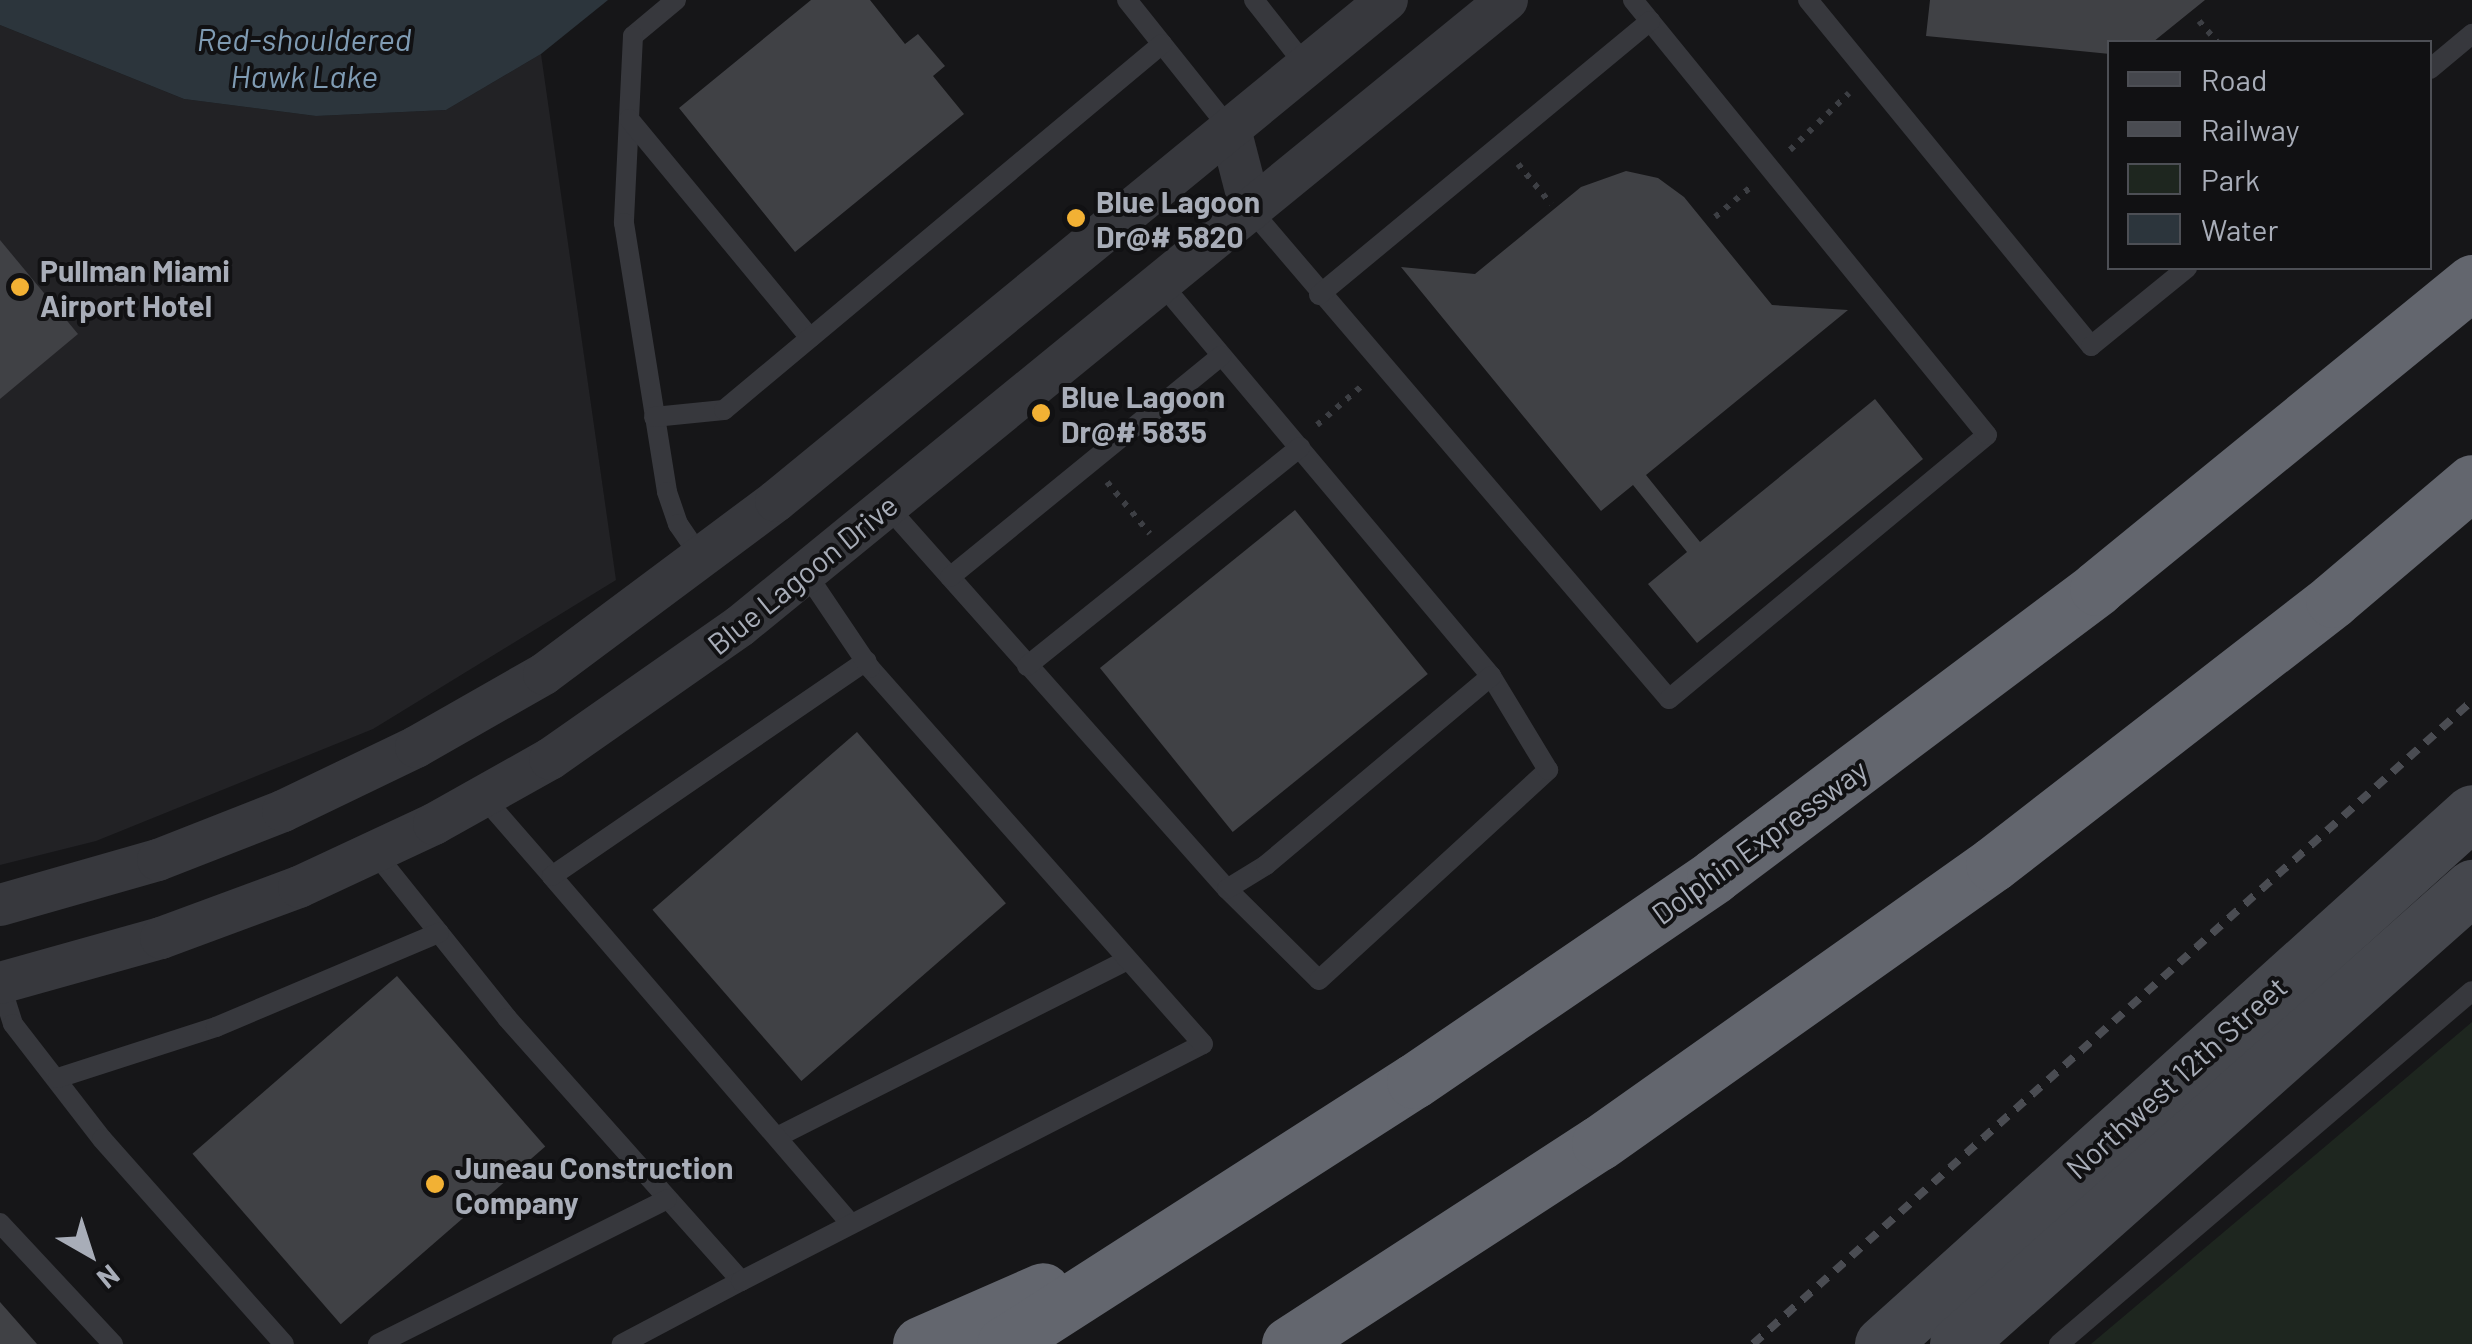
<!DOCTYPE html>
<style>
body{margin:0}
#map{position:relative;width:2472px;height:1344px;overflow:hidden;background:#161618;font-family:Barlow,sans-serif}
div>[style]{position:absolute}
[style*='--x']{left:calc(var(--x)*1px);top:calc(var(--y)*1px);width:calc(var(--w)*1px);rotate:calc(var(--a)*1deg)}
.built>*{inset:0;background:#222225}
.green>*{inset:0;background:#1e261f}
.water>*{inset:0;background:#2c353c}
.building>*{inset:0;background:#404145;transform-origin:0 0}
.path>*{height:6px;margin-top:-3px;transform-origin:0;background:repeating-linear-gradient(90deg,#3d3f44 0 5px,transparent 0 13px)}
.service>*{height:20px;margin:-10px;padding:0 10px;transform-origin:10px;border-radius:10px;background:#37383d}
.minor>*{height:42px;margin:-21px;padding:0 21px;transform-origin:21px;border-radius:21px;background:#37383d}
.secondary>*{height:55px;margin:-27.5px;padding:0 27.5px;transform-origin:27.5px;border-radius:27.5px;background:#45474d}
.motorway>*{height:55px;margin:-27.5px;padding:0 27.5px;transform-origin:27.5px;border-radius:27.5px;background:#63666e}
.rail>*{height:8px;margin-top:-4px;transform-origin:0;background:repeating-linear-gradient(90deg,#4a4c52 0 12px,transparent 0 22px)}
.dots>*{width:28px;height:28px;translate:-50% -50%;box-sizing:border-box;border:5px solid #111113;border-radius:50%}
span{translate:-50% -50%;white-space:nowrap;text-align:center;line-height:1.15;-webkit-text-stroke:8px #111113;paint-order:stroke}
.poi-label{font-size:30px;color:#a8adb8;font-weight:700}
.left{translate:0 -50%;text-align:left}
.street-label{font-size:30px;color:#a8adb8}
.water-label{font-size:32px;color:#7f9bb3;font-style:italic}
.legend{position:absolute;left:2107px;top:40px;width:325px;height:230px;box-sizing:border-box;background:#111113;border:2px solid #4d4f55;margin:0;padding:12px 18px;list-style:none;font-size:30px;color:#a8adb8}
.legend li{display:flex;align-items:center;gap:20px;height:50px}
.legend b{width:50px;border:2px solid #4d4f55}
.north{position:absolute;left:40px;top:1204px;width:100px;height:100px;-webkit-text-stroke:8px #111113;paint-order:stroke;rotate:141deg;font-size:28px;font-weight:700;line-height:40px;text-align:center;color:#a8adb8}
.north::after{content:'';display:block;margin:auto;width:35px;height:45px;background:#a8adb8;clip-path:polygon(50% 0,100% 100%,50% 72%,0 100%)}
</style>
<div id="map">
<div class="built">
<i style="clip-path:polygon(0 25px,184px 99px,316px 116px,446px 110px,541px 54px,616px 580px,373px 729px,96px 841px,0 865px)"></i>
</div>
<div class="green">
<i style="clip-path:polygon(2472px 1022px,2472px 1344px,2091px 1344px,2327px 1145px)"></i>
</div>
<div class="water">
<i style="clip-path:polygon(0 0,608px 0,541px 54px,446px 110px,316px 116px,184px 99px,0 25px)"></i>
</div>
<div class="building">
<i style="clip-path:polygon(811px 0,870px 0,905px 44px,918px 34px,945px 66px,933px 76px,964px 114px,795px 252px,679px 108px)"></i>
<i style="clip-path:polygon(1930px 0,2205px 0,2153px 42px,2110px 42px,2110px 54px,1926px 36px)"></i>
<i style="clip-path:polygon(1626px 171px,1658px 178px,1684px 197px,1772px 305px,1848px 310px,1646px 475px,1700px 542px,1875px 399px,1923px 459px,1697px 643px,1648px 584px,1687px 552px,1633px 485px,1601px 511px,1401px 267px,1475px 274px,1581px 187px)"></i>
<i style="clip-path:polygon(0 240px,78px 334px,0 399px)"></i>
<i style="left:1295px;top:510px;width:211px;height:251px;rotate:51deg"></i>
<i style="left:857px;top:732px;width:227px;height:271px;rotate:49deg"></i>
<i style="left:397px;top:976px;width:226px;height:271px;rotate:49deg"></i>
<i style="clip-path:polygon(0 1302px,37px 1344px,0 1344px)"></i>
</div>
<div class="path">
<i style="--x:2199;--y:21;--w:28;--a:49"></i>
<i style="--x:1790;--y:150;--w:82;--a:-44"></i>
<i style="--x:1518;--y:164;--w:52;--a:50.5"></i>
<i style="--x:1715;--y:217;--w:48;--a:-40"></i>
<i style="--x:1317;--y:425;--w:62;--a:-41.1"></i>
<i style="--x:1107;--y:482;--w:67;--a:50.4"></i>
</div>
<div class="service">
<i style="--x:676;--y:0;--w:56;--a:140.1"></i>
<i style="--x:633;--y:36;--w:187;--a:92.8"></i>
<i style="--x:624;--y:223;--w:272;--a:80.9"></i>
<i style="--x:667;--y:492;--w:34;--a:71"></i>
<i style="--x:678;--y:524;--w:42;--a:55.6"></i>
<i style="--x:1127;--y:0;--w:165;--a:51.4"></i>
<i style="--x:1254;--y:0;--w:84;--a:51.8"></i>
<i style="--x:1808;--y:0;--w:447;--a:50.7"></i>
<i style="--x:2091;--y:346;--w:124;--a:-39.1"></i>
<i style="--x:2430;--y:69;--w:55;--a:-39.8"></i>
<i style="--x:629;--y:119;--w:284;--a:50.4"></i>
<i style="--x:1251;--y:210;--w:643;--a:49.48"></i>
<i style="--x:1669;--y:699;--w:413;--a:-39.7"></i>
<i style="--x:1987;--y:435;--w:561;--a:-129.14"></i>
<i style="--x:1319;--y:295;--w:430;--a:-39.6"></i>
<i style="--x:654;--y:417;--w:70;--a:-5.7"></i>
<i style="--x:724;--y:410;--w:571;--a:-39.88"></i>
<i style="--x:887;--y:506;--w:512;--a:48.4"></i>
<i style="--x:1227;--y:889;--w:129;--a:44.7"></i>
<i style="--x:1319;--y:980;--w:311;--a:-42.5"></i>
<i style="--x:1548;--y:770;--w:110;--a:-121.2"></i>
<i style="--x:1491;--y:676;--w:515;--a:-130.03"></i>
<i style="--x:950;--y:577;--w:350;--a:-39.2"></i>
<i style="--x:1027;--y:666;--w:350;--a:-38.7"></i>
<i style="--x:484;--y:798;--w:103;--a:48.9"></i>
<i style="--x:375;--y:853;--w:211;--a:51.3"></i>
<i style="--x:507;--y:1018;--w:352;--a:48.3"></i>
<i style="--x:741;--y:1281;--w:135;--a:152.1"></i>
<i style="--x:1227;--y:889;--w:46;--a:-31.6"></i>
<i style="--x:1266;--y:865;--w:294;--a:-40"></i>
<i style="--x:0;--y:983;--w:43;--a:72.4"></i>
<i style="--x:13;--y:1024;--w:145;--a:52.3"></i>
<i style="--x:102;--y:1139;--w:274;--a:48.4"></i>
<i style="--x:58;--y:1078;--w:166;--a:-17.9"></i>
<i style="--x:216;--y:1027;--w:242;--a:-22.9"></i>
<i style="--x:777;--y:1137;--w:392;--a:-26.8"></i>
<i style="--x:0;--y:1223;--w:166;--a:47"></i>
<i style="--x:851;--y:1224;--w:459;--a:-130.7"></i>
<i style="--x:552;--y:876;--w:381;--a:-34.4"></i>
<i style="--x:741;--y:1281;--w:519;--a:-27.16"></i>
<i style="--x:1203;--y:1044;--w:502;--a:-131.53"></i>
<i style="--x:870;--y:668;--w:115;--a:-124"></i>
<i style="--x:378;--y:1344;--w:323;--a:-26.6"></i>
<i style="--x:2059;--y:1344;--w:543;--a:-40.52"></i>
</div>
<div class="minor">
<i style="--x:1230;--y:129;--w:84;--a:75.5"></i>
<i style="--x:0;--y:905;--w:164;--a:-15.9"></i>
<i style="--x:158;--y:860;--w:134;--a:-21.4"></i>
<i style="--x:283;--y:811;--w:148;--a:-25.7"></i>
<i style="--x:416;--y:747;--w:147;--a:-29.7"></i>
<i style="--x:544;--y:674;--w:289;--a:-36.7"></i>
<i style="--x:776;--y:501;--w:790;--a:-39.35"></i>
<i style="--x:0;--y:983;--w:167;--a:-15.6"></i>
<i style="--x:161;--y:938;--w:147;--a:-20.3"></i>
<i style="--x:299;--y:887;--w:149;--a:-25"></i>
<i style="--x:434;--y:824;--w:133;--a:-29.3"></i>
<i style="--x:550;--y:759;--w:232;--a:-35"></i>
<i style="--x:740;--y:626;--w:990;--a:-39.22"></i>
</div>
<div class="secondary">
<i style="--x:1882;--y:1344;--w:794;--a:-42.04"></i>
<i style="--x:1957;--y:1344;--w:689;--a:-41.59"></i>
</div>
<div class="motorway">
<i style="--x:920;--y:1344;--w:134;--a:-23.7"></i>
<i style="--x:1004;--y:1344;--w:487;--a:-32.7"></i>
<i style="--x:1414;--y:1081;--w:363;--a:-34.3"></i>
<i style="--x:1714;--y:876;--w:479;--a:-36.9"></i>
<i style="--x:2097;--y:588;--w:484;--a:-39.2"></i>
<i style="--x:1289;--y:1344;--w:369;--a:-33"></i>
<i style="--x:1599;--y:1143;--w:483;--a:-35.3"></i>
<i style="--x:1993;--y:864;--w:430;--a:-37.8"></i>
<i style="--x:2333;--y:600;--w:182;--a:-40.3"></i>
</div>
<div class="rail">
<i style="--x:1753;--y:1344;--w:965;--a:-41.81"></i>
</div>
<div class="dots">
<i style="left:1076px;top:218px;background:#f2b134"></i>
<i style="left:20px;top:287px;background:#f2b134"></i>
<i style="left:1041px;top:413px;background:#f2b134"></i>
<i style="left:435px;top:1184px;background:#f2b134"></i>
</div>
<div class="poi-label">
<span class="left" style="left:1096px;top:218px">Blue Lagoon<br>Dr@# 5820</span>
<span class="left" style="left:40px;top:287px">Pullman Miami<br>Airport Hotel</span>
<span class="left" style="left:1061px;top:413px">Blue Lagoon<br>Dr@# 5835</span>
<span class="left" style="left:455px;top:1184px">Juneau Construction<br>Company</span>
</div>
<div class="street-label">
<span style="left:802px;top:574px;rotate:-39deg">Blue Lagoon Drive</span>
<span style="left:1759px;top:841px;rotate:-36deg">Dolphin Expressway</span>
<span style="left:2176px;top:1077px;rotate:-42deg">Northwest 12th Street</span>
</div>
<div class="water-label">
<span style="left:304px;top:57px">Red-shouldered<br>Hawk Lake</span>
</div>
<ul class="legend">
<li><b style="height:12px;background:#45474d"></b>Road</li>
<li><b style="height:12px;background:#4a4c52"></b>Railway</li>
<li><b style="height:28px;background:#1e261f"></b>Park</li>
<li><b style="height:28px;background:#2c353c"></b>Water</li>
</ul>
<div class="north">N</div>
</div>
